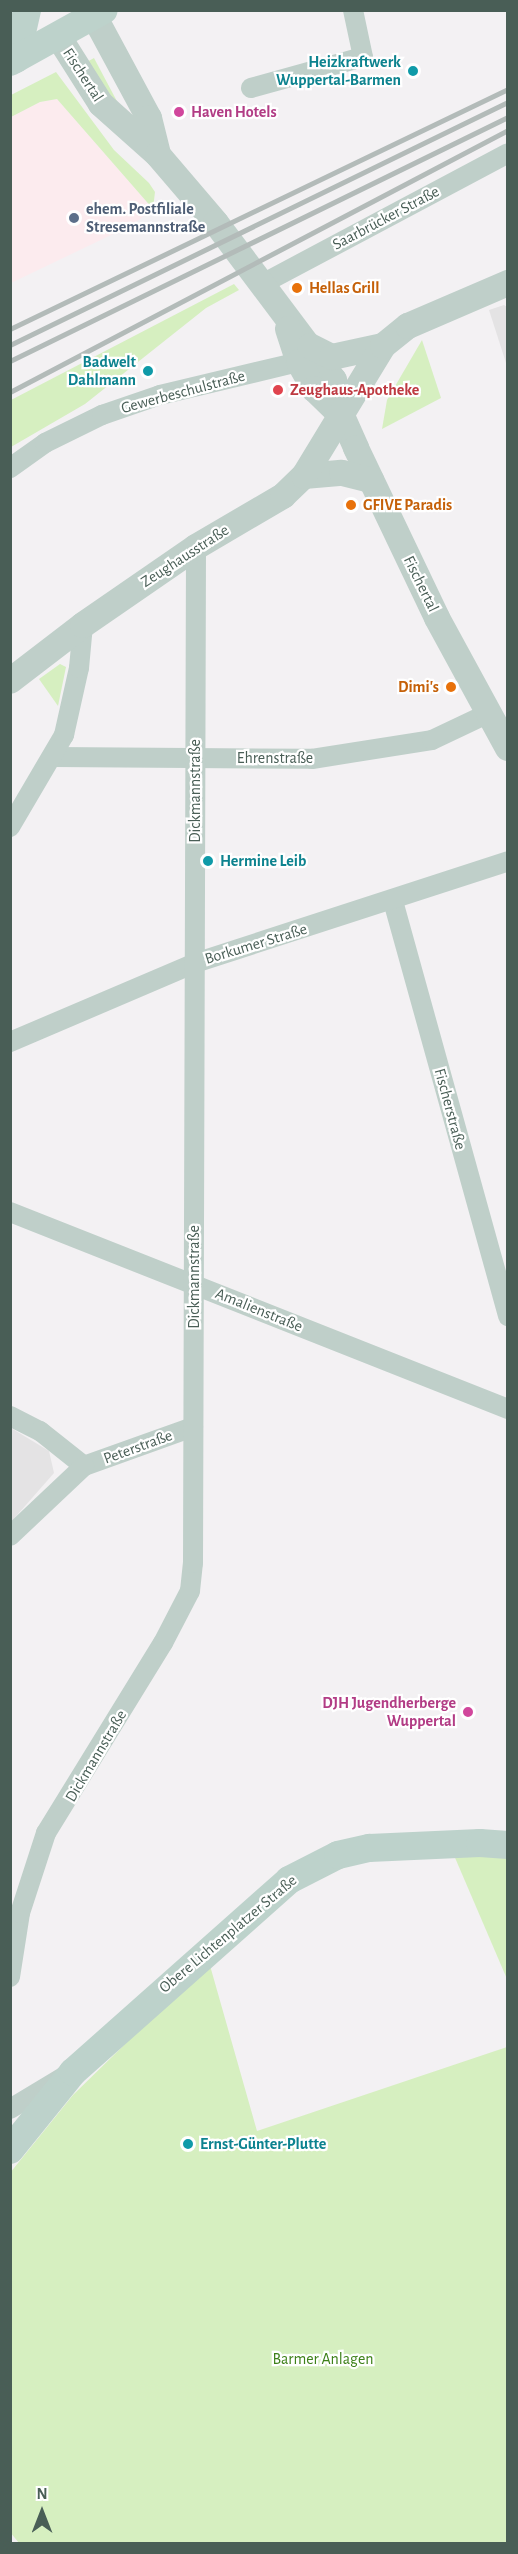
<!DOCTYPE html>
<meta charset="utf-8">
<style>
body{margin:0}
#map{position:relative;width:518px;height:2554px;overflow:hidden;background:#f3f1f3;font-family:"Alegreya Sans",sans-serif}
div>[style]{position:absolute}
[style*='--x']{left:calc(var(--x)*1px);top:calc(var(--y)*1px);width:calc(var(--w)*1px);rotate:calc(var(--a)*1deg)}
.commercial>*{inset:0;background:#fcebee}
.education>*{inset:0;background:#e4e3e4}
.green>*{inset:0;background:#d6efc0}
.minor>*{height:20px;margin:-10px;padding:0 10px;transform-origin:10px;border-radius:10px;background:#bfcfc9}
.tertiary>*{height:26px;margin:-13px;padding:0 13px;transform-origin:13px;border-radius:13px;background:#bfcfc9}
.secondary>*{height:28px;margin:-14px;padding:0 14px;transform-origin:14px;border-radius:14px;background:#bdd2cb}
.rail>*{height:4.5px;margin:-2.25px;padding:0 2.25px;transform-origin:2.25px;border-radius:2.25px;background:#b3bbb9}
.dots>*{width:16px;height:16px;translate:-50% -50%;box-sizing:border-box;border:3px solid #fff;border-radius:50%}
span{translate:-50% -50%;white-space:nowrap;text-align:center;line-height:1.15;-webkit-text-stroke:4.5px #fff;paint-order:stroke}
.culture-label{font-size:16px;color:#0d838f;font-weight:700}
.right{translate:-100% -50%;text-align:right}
.left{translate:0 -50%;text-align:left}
.street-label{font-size:16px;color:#495e56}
.hotel-label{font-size:16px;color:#b23c85;font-weight:700}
.service-label{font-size:16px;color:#4e5e75;font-weight:700}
.food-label{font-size:16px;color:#c56008;font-weight:700}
.health-label{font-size:16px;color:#be3a42;font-weight:700}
.park-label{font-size:16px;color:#3d8019}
.frame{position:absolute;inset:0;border:12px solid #495e56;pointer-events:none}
.north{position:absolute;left:12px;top:2482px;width:60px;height:60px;-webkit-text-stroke:4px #fff;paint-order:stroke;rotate:0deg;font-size:16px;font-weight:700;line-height:24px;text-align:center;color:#495e56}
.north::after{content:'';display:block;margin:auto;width:21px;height:27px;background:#495e56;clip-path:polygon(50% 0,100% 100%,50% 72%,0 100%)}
</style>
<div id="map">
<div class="commercial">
<i style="clip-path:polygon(57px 99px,153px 209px,132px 225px,11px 283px,11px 117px,40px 102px)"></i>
</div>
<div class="education">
<i style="clip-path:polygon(504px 305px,507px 307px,507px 366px,489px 310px)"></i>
<i style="clip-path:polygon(11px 1428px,49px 1451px,54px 1473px,11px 1522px)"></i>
</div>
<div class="green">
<i style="clip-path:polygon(94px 58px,120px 107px,85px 63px)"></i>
<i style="clip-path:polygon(56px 72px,114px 150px,149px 183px,155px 192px,153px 209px,57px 99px,40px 102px,11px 117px,11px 95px)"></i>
<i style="clip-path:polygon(234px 284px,239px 290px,206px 308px,85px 404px,11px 447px,11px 400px)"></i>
<i style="clip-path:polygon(422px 340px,441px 398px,382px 429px,387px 400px)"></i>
<i style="clip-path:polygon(60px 664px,66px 667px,58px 706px,39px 679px)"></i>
<i style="clip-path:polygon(453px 1853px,507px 1857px,507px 1979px)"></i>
<i style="clip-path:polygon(209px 1962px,257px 2131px,507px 2047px,507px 2543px,19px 2543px,10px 2532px,10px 2173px,73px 2095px)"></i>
</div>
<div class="minor">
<i style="--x:251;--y:88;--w:116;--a:-15.5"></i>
<i style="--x:363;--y:57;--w:48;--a:-102"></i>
<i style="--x:264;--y:283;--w:276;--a:-28"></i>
<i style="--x:10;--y:468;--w:43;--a:-35.5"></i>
<i style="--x:45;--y:443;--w:64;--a:-26.2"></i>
<i style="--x:102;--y:415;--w:61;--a:-19"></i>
<i style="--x:160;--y:395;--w:143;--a:-13.4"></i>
<i style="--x:55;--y:757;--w:257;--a:0.4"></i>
<i style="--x:312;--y:759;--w:121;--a:-9"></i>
<i style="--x:432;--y:740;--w:63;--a:-25.3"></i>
<i style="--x:10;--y:827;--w:107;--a:-59.6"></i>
<i style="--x:64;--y:735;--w:69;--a:-77.4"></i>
<i style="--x:79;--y:668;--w:43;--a:-84.7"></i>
<i style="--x:393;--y:901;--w:431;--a:74.5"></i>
<i style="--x:10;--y:1042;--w:201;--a:-23.1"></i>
<i style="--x:195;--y:963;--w:329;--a:-18"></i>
<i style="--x:10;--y:1212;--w:536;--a:21.58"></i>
<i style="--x:10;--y:1416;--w:34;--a:27"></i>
<i style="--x:40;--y:1431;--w:56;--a:38.5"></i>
<i style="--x:84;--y:1466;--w:116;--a:-19.7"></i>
<i style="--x:10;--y:1536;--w:102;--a:-43.4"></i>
<i style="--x:10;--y:1977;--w:65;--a:-81.1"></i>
<i style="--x:20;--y:1913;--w:84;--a:-72"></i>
<i style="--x:46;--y:1833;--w:223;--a:-58.4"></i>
<i style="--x:163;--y:1643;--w:59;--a:-62.6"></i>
<i style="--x:190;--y:1591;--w:28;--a:-84"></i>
<i style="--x:193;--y:1563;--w:1016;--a:-89.83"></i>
<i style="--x:10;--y:2109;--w:64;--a:-31"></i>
</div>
<div class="tertiary">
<i style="--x:94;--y:16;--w:116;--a:61.7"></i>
<i style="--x:149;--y:118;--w:38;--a:76"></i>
<i style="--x:58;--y:36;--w:80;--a:57.7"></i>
<i style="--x:101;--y:104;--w:76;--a:41.8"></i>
<i style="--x:158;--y:155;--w:89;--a:49.5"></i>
<i style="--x:216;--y:223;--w:196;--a:53.1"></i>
<i style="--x:334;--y:380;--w:37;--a:77"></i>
<i style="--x:342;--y:416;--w:35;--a:66"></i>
<i style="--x:356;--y:448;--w:188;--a:64.5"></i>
<i style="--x:437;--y:618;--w:148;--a:61.4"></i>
<i style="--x:288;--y:329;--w:35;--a:72"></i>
<i style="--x:299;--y:362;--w:31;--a:61"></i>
<i style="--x:314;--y:389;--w:39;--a:44"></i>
<i style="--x:310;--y:346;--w:25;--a:27"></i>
<i style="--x:332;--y:357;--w:52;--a:-12.2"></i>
<i style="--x:304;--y:476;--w:38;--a:-5"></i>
<i style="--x:342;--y:473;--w:30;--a:14"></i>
<i style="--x:10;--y:681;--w:92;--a:-37.5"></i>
<i style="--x:83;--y:625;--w:137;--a:-34.6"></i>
<i style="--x:196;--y:547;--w:101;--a:-30.4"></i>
<i style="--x:283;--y:496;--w:29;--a:-44"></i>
<i style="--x:304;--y:476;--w:152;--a:-58.7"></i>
<i style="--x:383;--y:346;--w:32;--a:-39"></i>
<i style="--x:408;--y:326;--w:109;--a:-23.3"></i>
</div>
<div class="secondary">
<i style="--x:16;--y:59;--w:50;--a:-77.3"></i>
<i style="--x:10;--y:62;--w:107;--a:-29"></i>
<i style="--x:10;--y:2150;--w:100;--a:-51.1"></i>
<i style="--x:73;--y:2072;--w:289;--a:-41.6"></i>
<i style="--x:289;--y:1880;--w:55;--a:-27"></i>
<i style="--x:338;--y:1855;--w:32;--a:-13"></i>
<i style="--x:369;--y:1848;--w:111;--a:-2.6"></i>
<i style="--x:480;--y:1843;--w:28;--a:4"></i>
</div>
<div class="rail">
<i style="--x:10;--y:329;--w:553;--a:-25.73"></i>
<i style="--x:10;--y:345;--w:554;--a:-26.01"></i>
<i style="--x:10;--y:361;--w:555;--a:-26.1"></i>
<i style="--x:10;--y:392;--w:563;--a:-27.75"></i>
</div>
<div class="dots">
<i style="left:413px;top:71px;background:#0f9aa8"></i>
<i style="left:179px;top:112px;background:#d1479c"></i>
<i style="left:74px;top:218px;background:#5c6f8a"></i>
<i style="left:297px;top:288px;background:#e8710a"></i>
<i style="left:148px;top:371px;background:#0f9aa8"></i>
<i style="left:278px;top:390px;background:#e0444e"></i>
<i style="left:351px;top:505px;background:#e8710a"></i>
<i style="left:451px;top:687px;background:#e8710a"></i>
<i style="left:208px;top:861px;background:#0f9aa8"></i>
<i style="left:468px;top:1712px;background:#d1479c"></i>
<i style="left:188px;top:2144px;background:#0f9aa8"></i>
</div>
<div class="culture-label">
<span class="right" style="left:401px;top:71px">Heizkraftwerk<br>Wuppertal-Barmen</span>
<span class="right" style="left:136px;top:371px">Badwelt<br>Dahlmann</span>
<span class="left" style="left:220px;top:861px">Hermine Leib</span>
<span class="left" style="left:200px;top:2144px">Ernst-Günter-Plutte</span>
</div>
<div class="street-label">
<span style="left:83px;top:75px;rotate:57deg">Fischertal</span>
<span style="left:386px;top:218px;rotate:-28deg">Saarbrücker Straße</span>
<span style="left:183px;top:392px;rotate:-15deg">Gewerbeschulstraße</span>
<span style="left:185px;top:556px;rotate:-33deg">Zeughausstraße</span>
<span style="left:421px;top:584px;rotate:64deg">Fischertal</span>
<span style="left:275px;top:758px">Ehrenstraße</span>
<span style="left:195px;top:791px;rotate:-90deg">Dickmannstraße</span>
<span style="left:256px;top:944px;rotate:-17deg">Borkumer Straße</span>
<span style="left:450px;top:1109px;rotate:75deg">Fischerstraße</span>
<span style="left:194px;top:1277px;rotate:-90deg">Dickmannstraße</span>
<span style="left:259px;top:1310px;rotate:22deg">Amalienstraße</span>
<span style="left:138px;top:1447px;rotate:-20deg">Peterstraße</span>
<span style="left:96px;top:1756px;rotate:-59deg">Dickmannstraße</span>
<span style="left:228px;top:1934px;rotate:-40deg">Obere Lichtenplatzer Straße</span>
</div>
<div class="hotel-label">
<span class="left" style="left:191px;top:112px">Haven Hotels</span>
<span class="right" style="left:456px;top:1712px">DJH Jugendherberge<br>Wuppertal</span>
</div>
<div class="service-label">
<span class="left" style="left:86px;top:218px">ehem. Postfiliale<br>Stresemannstraße</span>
</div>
<div class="food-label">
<span class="left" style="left:309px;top:288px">Hellas Grill</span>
<span class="left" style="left:363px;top:505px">GFIVE Paradis</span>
<span class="right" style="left:439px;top:687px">Dimi's</span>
</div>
<div class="health-label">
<span class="left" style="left:290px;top:390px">Zeughaus-Apotheke</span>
</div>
<div class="park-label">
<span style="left:323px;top:2359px">Barmer Anlagen</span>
</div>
<div class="frame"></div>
<div class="north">N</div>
</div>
